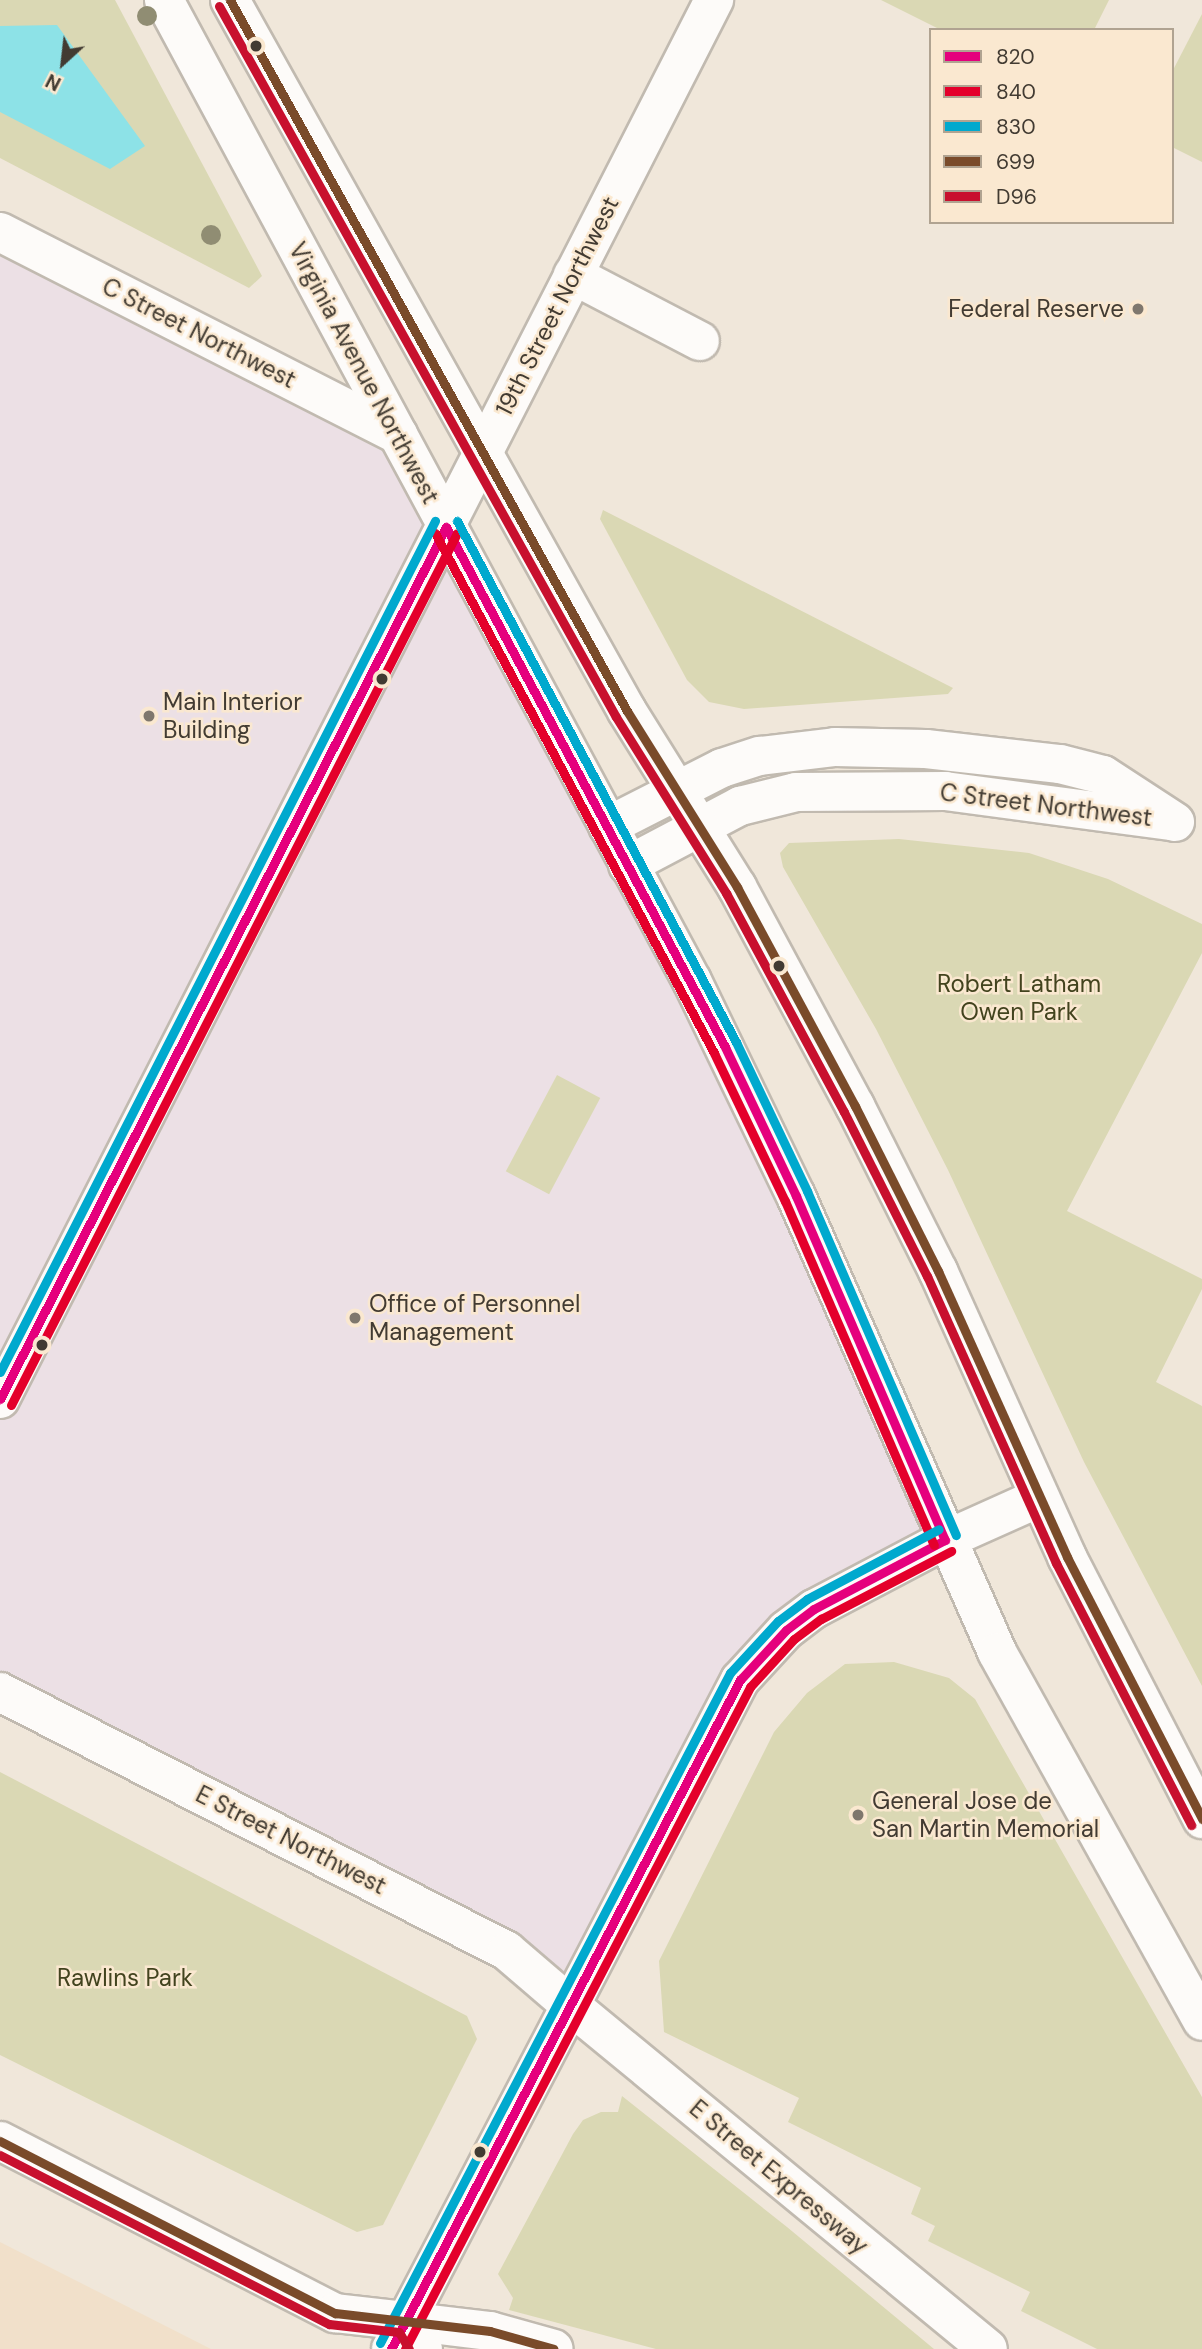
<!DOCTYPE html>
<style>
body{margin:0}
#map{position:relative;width:1202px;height:2349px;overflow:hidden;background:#f0e7da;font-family:"DM Sans",sans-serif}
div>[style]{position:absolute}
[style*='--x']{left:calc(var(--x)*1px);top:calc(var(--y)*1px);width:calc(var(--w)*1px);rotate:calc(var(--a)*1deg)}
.commercial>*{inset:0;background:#ece0e5}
.built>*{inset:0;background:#f1e0ca}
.green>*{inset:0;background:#dad8b4;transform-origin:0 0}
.water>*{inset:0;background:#8de2e7}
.roads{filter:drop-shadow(2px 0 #c1bab0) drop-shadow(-2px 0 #c1bab0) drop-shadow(0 2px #c1bab0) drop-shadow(0 -2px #c1bab0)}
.minor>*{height:38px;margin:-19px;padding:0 19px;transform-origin:19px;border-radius:19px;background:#fdfbf9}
.major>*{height:38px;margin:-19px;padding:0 19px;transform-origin:19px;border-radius:19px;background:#fdfbf9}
.highway>*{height:38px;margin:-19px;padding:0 19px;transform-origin:19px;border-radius:19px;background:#fdfbf9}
.bus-1>*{height:9px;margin:-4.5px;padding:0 4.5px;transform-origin:4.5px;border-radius:4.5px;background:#e5007d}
.bus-2>*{height:9px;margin:-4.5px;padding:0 4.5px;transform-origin:4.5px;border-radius:4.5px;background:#e4002b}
.bus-3>*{height:9px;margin:-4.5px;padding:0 4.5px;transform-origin:4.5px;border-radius:4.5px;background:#00a9ce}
.bus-4>*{height:9px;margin:-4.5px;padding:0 4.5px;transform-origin:4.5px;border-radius:4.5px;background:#7a4b2a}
.bus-5>*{height:9px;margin:-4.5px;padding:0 4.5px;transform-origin:4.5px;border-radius:4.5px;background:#c8102e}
.trees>*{width:20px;height:20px;margin:-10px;border-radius:50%;background:#908d73}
.dots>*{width:19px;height:19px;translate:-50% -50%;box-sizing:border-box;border:4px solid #fae8d0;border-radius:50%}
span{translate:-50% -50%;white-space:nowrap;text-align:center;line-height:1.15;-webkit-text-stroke:5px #fae8d0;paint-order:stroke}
.street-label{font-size:24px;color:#423b32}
.poi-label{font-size:24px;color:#423b32}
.right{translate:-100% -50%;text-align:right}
.left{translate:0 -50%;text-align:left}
.park-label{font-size:24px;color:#42431e}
.legend{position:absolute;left:929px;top:28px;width:245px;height:196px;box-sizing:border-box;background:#fae8d0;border:2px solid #b0a391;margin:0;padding:9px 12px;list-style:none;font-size:21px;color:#423b32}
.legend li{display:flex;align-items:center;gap:14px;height:35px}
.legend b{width:35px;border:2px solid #b0a391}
.north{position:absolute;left:28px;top:28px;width:70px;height:70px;-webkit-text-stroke:5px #fae8d0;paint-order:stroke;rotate:207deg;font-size:19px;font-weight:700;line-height:28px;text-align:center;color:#423b32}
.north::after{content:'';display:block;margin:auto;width:24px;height:32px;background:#423b32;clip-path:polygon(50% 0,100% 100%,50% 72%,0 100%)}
</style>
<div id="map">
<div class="commercial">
<i style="clip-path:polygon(0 232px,398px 435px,495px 619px,945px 1540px,786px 1630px,570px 2005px,0 1692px)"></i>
</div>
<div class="built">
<i style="clip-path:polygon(0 2242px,211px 2349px,0 2349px)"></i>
</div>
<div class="green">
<i style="clip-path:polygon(0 0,115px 0,262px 276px,249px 288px,0 158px)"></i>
<i style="clip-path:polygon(881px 0,1109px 0,1094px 30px,941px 30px)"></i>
<i style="clip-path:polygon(1202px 14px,1202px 162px,1172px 147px,1172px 72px)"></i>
<i style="clip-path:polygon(603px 510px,953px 688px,948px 694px,744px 709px,709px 702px,687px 680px,600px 519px)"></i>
<i style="clip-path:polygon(899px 839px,1029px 853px,1108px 879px,1202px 924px,1202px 953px,1067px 1211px,1202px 1279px,1202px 1289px,1156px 1382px,1202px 1406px,1202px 1686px,1084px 1462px,948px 1170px,876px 1029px,783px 867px,780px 853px,789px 843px)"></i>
<i style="left:557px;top:1075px;width:49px;height:109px;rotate:28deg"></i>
<i style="clip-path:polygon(894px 1662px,949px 1678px,975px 1699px,1202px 2097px,1202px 2349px,1097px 2349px,1021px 2311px,1030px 2292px,928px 2241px,935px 2226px,911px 2214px,921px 2188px,788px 2122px,799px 2098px,664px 2032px,659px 1961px,774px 1732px,807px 1693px,845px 1664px)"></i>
<i style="clip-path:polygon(0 1772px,467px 2016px,477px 2039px,383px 2225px,357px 2232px,0 2055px)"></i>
<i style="clip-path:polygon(622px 2096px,787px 2227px,934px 2349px,656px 2349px,509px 2310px,513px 2298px,498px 2274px,573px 2134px,583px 2120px,601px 2112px,618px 2112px)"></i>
</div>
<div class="water">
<i style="clip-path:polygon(57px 25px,145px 146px,110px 169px,0 112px,0 26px)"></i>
</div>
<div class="roads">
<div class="minor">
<i style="--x:573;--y:275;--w:143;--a:27.5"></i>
<i style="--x:608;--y:826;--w:128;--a:-27"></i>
<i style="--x:722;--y:768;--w:40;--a:-18"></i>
<i style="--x:760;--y:756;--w:76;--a:-6.8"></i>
<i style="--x:835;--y:747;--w:91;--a:1.3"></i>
<i style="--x:926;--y:749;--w:135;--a:6.4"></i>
<i style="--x:1060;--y:764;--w:44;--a:14.3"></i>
<i style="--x:1103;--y:775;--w:86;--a:33.1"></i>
<i style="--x:628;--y:865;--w:127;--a:-27.8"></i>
<i style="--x:740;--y:806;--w:58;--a:-14"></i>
<i style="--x:796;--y:792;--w:149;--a:-0.4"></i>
<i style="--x:945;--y:791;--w:227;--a:7.6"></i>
<i style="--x:391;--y:2349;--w:32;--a:-62"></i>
</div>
<div class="major">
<i style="--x:164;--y:0;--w:1114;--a:61.71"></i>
<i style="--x:692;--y:981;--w:239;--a:64.2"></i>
<i style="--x:796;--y:1196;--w:498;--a:66.2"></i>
<i style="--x:997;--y:1652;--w:422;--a:60.9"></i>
<i style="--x:230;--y:0;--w:814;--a:60.82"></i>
<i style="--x:627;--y:711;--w:208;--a:58"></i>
<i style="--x:737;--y:887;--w:249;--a:61.7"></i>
<i style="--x:855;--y:1106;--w:185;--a:63.3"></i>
<i style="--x:938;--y:1271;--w:314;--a:65.7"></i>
<i style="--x:1067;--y:1557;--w:295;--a:62.7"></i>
<i style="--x:0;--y:232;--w:447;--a:27"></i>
<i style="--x:0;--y:1399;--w:1571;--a:-62.96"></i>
<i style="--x:0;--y:1692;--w:569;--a:27.06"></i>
<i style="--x:507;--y:1951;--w:83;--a:40.6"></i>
<i style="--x:0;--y:2141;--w:377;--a:27.2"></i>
<i style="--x:335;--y:2313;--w:71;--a:6.4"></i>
<i style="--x:406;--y:2321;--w:723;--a:-62.48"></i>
<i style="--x:740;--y:1680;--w:68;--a:-47.4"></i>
<i style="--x:786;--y:1630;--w:35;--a:-37"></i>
<i style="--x:814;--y:1609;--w:148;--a:-27.8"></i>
<i style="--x:945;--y:1540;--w:103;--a:-24.1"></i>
<i style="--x:406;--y:2321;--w:33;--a:59"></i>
</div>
<div class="highway">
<i style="--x:570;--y:2005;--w:541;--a:39.45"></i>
<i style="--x:406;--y:2321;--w:85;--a:6.8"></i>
<i style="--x:490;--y:2331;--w:66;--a:15.7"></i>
</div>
</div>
<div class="bus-1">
<i style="--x:446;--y:527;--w:590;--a:61.78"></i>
<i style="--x:725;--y:1047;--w:165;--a:64.5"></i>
<i style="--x:796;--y:1196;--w:375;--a:66.6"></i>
<i style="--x:0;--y:1399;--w:979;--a:-62.91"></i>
<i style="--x:391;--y:2349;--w:755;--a:-62.45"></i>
<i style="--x:740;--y:1680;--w:68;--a:-47.4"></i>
<i style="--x:786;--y:1630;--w:35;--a:-37"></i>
<i style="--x:814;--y:1609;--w:148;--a:-27.8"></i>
</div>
<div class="bus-2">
<i style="--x:435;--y:533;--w:590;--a:61.78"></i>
<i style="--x:714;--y:1053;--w:164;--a:64.4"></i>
<i style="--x:785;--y:1201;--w:375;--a:66.6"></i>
<i style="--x:11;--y:1405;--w:979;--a:-62.91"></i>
<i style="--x:405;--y:2349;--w:747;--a:-62.47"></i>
<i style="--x:750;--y:1687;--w:65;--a:-47.5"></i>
<i style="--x:794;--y:1639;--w:34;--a:-37"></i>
<i style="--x:821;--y:1619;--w:147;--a:-27.6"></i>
</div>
<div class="bus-3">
<i style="--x:457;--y:521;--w:591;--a:61.83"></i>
<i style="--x:736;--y:1042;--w:165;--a:64.5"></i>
<i style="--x:807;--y:1191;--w:375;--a:66.6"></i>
<i style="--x:0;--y:1372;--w:956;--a:-62.93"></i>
<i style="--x:380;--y:2343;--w:756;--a:-62.42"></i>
<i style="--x:730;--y:1673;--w:71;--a:-47.3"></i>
<i style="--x:778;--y:1621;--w:36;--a:-37"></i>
<i style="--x:807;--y:1599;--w:149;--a:-27.9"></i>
</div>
<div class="bus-4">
<i style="--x:230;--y:0;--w:814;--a:60.82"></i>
<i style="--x:627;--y:711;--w:208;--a:58"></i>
<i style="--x:737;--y:887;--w:249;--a:61.7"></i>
<i style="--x:855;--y:1106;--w:185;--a:63.3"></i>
<i style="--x:938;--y:1271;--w:314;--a:65.7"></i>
<i style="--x:1067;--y:1557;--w:295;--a:62.7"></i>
<i style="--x:0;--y:2141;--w:377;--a:27.2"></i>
<i style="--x:335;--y:2313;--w:156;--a:6.6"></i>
<i style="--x:490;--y:2331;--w:66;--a:15.7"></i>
</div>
<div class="bus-5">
<i style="--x:219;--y:6;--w:814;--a:60.82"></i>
<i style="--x:616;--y:717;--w:208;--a:58"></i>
<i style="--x:726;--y:893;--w:249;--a:61.7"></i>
<i style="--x:844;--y:1112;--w:184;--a:63.2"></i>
<i style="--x:927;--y:1276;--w:315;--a:65.8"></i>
<i style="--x:1056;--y:1563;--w:295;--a:62.7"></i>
<i style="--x:0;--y:2155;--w:370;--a:27.2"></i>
<i style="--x:329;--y:2324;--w:70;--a:6.5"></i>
<i style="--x:399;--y:2332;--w:20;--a:60"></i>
</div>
<div class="trees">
<i style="left:147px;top:16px"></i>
<i style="left:211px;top:235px"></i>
</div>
<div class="dots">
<i style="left:256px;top:46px;background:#423b32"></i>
<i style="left:1138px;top:309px;background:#7f776d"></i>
<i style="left:382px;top:679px;background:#423b32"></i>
<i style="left:149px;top:716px;background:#7f776d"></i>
<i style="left:779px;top:966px;background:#423b32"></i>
<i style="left:355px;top:1318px;background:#7f776d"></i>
<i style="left:42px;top:1345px;background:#423b32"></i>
<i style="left:858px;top:1815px;background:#7f776d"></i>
<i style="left:480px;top:2152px;background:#423b32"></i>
</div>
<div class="street-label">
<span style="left:557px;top:306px;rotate:-63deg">19th Street Northwest</span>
<span style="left:199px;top:333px;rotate:27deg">C Street Northwest</span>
<span style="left:364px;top:373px;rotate:62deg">Virginia Avenue Northwest</span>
<span style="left:1046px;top:805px;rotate:7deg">C Street Northwest</span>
<span style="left:291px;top:1840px;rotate:27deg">E Street Northwest</span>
<span style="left:779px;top:2177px;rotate:40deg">E Street Expressway</span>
</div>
<div class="poi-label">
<span class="right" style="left:1124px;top:309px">Federal Reserve</span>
<span class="left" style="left:163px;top:716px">Main Interior<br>Building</span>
<span class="left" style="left:369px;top:1318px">Office of Personnel<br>Management</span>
<span class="left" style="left:872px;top:1815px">General Jose de<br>San Martin Memorial</span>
</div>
<div class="park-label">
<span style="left:1019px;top:998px">Robert Latham<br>Owen Park</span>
<span style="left:125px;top:1978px">Rawlins Park</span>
</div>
<ul class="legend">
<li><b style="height:9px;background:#e5007d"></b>820</li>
<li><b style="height:9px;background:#e4002b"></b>840</li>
<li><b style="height:9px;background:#00a9ce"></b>830</li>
<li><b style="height:9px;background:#7a4b2a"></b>699</li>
<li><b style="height:9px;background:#c8102e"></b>D96</li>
</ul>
<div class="north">N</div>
</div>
